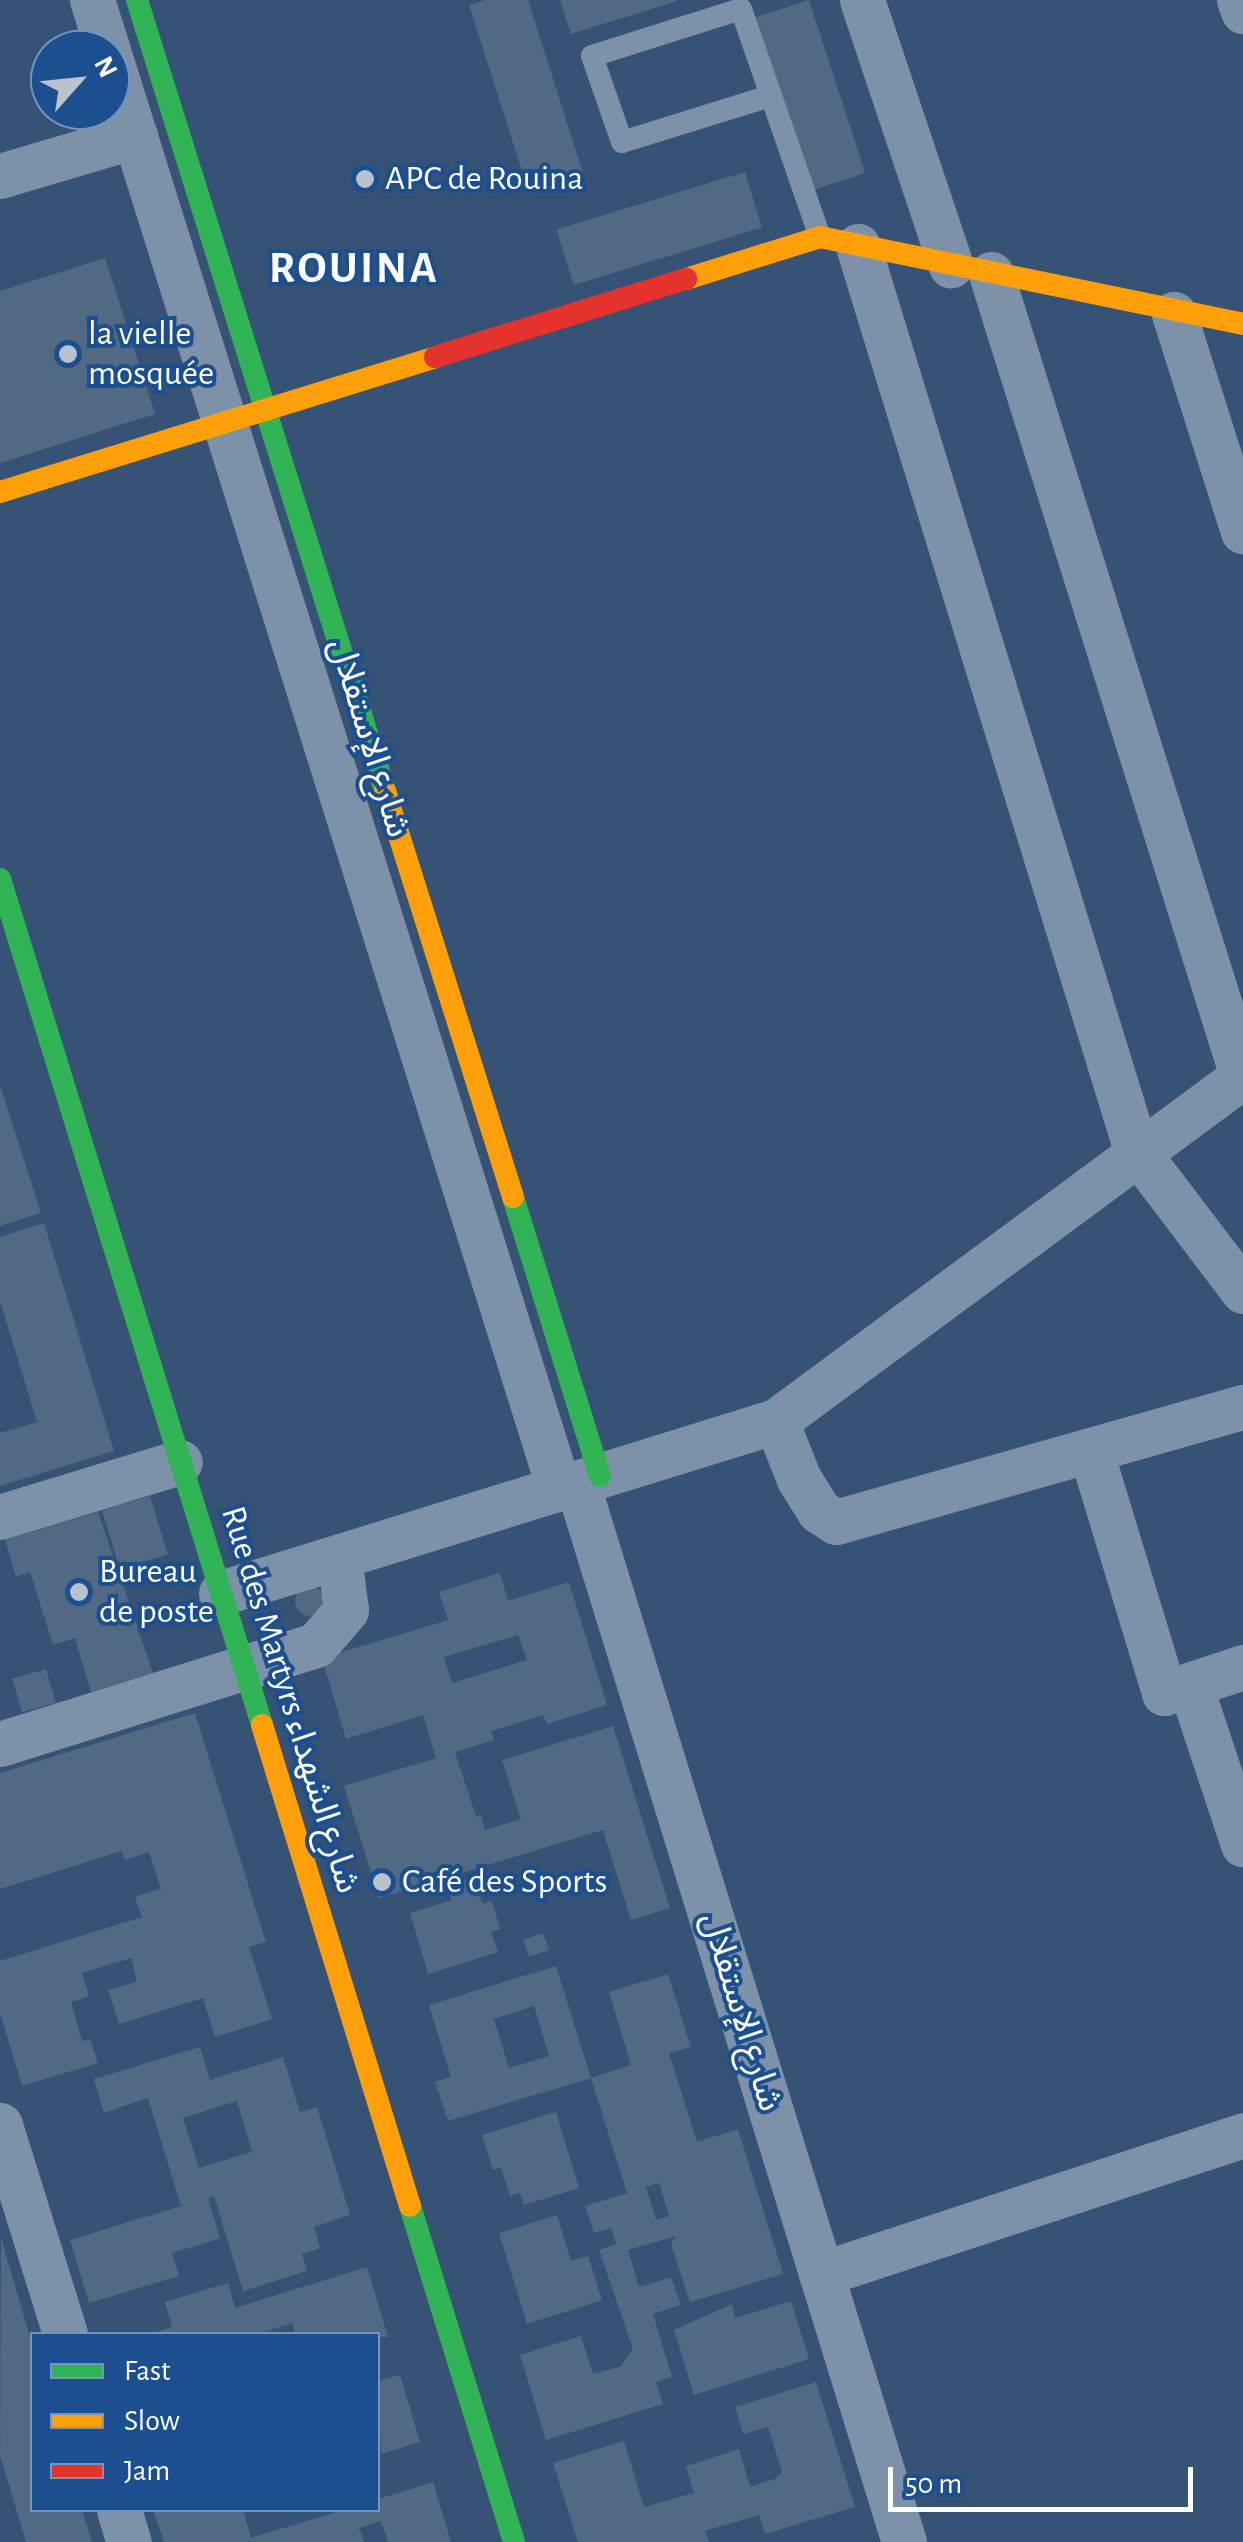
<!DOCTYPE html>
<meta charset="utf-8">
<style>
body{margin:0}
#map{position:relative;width:1243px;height:2542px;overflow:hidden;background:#365274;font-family:"Alegreya Sans","Noto Sans Arabic",sans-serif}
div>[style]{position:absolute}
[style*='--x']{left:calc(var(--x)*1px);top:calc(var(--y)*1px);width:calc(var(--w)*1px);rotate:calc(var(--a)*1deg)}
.building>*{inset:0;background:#526984;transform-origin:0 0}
.round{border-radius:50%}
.lane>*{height:22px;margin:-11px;padding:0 11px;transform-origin:11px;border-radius:11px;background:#7d92a8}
.street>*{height:45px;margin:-22.5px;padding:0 22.5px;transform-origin:22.5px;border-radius:22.5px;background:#7d92a8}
.fast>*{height:22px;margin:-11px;padding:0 11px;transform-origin:11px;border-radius:11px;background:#30b455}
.slow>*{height:22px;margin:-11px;padding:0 11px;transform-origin:11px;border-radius:11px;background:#ff9f0a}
.jam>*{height:22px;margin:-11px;padding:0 11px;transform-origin:11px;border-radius:11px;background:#e5322d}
.dots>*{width:28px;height:28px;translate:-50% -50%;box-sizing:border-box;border:5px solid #1b4f8f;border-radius:50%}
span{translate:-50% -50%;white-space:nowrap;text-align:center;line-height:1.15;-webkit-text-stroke:8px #1b4f8f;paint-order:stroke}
.poi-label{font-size:35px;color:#fff}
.left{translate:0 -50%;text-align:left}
.street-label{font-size:35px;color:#fff}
.district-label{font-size:45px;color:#fff;font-weight:700;letter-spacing:2.5px}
.legend{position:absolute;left:30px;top:2332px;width:350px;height:180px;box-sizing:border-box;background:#1b4f8f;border:2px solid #7695bc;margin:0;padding:12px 18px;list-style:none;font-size:30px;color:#fff}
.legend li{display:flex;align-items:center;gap:20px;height:50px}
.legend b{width:50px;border:2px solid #7695bc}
.north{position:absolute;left:30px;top:30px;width:100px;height:100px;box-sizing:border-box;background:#1b4f8f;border:2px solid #7695bc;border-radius:50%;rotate:63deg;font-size:28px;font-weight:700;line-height:40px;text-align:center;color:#fff}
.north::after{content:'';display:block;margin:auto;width:35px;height:45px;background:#b9c2ce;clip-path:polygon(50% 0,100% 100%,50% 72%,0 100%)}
.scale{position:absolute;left:888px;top:2467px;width:305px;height:45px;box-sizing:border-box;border:5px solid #fff;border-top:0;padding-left:12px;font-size:30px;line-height:35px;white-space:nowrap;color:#fff;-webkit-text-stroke:8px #1b4f8f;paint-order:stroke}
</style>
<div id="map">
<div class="building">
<i style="clip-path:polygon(485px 0,528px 0,584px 176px,529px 193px,469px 5px)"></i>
<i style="clip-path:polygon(560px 0,677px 0,677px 1px,571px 34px)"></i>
<i style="left:809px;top:0;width:182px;height:59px;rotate:72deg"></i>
<i style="left:745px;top:172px;width:58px;height:197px;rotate:73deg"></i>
<i style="clip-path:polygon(105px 258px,155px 414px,0 463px,0 291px)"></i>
<i style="clip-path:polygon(0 1085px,41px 1213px,0 1226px)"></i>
<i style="clip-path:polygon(44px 1223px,114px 1451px,0 1486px,0 1433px,37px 1422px,0 1301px,0 1237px)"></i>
<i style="left:150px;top:1496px;width:61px;height:50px;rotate:73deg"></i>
<i style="clip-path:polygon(98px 1512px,153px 1673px,91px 1692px,75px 1638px,53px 1645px,30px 1572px,16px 1577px,5px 1540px)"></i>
<i style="clip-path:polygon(evenodd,500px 1573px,508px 1601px,569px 1582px,607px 1705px,547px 1724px,543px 1715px,491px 1731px,494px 1740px,455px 1752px,476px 1817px,481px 1815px,485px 1830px,521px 1819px,502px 1760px,613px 1726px,670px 1908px,631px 1920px,603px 1830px,379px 1898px,344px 1786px,436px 1758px,423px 1715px,346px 1739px,322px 1658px,448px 1620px,439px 1592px,500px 1573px,518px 1635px,527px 1660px,452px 1683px,444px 1657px,518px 1635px)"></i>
<i class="round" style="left:295px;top:1586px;width:30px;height:30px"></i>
<i style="left:46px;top:1669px;width:35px;height:35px;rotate:74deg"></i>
<i style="clip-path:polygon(195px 1713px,266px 1942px,249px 1947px,272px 2019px,215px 2037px,203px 1998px,119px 2024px,108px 1990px,137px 1982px,131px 1958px,82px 1973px,89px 1996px,71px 2002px,82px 2041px,90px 2039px,98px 2063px,22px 2086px,0 2013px,0 1961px,142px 1917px,135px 1897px,161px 1889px,149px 1852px,125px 1860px,122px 1851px,0 1889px,0 1773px)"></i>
<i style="clip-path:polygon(470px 1879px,483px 1904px,492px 1901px,500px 1929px,491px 1932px,498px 1952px,428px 1974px,410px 1913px,452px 1900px,447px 1886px)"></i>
<i style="left:543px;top:1933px;width:18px;height:21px;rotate:71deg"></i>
<i style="clip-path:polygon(evenodd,556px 1966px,591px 2078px,448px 2121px,435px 2082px,451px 2077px,429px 2005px,556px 1966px,534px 2006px,549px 2056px,509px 2068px,494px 2019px,534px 2006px)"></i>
<i style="clip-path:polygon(evenodd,668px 1974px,691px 2047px,669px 2053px,697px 2142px,738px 2129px,783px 2274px,690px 2302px,671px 2244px,676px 2236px,628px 2250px,639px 2287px,671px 2277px,681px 2305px,653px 2314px,672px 2377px,656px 2382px,663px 2404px,546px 2440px,520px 2355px,581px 2336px,593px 2374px,621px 2366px,633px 2349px,599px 2250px,616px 2244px,611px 2228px,594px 2233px,585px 2206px,627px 2193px,591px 2078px,631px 2065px,609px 1992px,668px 1974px,659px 2183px,669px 2216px,656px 2220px,646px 2187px,659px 2183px)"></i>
<i style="clip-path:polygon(evenodd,200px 2047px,210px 2080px,283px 2057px,300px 2112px,317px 2107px,350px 2215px,314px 2227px,320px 2248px,302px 2254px,307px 2271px,243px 2291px,214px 2196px,208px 2198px,220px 2238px,172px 2253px,179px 2276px,89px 2303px,70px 2240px,181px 2206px,148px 2098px,104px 2113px,94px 2079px,200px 2047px,237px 2101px,252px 2152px,199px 2168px,183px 2118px,237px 2101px)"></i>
<i style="clip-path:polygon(556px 2112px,579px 2188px,524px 2205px,520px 2193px,510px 2196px,501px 2167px,493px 2170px,482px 2135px)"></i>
<i style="clip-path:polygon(557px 2215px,571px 2261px,588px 2256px,602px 2300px,527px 2324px,499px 2233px)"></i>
<i style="clip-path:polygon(1px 2238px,32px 2344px,32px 2510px,82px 2510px,92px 2542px,26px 2542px,0 2455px)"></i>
<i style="clip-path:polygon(367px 2267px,388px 2337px,295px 2334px,292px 2323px,257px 2334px,150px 2334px,172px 2327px,165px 2302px,228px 2283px,235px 2308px)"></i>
<i style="clip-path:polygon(791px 2301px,809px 2359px,694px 2395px,674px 2330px,732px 2304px,735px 2318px)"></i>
<i style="clip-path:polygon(400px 2375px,420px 2442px,381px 2454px,378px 2381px)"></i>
<i style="clip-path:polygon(816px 2382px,855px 2507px,765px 2534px,759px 2515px,705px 2531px,709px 2542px,578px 2542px,553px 2463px,624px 2441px,644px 2507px,694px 2493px,686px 2466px,739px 2449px,750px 2487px,775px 2479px,782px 2472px,768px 2427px,743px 2434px,735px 2407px)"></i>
<i style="clip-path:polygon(433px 2482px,451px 2542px,388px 2542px,381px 2521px,359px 2528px,364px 2542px,164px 2542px,153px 2510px,243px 2510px,251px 2538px,343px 2510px,378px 2510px,378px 2499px)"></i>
</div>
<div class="lane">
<i style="--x:770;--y:96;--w:155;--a:162.7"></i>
<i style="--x:622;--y:142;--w:91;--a:-109.2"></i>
<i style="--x:592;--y:56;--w:156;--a:-17.5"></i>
<i style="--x:741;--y:9;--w:241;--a:70.9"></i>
</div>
<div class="street">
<i style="--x:92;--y:0;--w:52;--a:72.3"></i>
<i style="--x:862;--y:0;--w:280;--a:71.5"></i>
<i style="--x:1239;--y:0;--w:12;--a:70"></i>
<i style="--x:110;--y:57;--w:1501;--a:72.59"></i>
<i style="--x:0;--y:176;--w:141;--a:-16.5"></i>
<i style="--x:858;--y:246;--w:946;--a:72.91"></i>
<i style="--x:1136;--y:1150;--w:177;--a:52.8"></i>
<i style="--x:991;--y:274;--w:840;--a:72.62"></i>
<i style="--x:1174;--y:314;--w:228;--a:72.4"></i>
<i style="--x:776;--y:1421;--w:62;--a:68.4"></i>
<i style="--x:799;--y:1479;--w:38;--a:58"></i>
<i style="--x:819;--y:1511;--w:20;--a:33"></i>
<i style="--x:836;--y:1522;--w:423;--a:-15.8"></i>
<i style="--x:1091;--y:1452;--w:252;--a:73.1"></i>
<i style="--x:1164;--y:1693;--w:83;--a:-18.2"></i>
<i style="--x:577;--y:1483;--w:1108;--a:72.84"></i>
<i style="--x:0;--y:1517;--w:188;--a:-17"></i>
<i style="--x:221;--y:1593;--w:581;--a:-17.22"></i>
<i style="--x:776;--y:1421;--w:581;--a:-36.46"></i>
<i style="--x:1190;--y:1685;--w:168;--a:71.6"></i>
<i style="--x:0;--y:1744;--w:331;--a:-17.4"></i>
<i style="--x:316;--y:1645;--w:46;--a:-49.4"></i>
<i style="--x:346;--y:1610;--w:54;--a:-97.4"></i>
<i style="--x:0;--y:2125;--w:219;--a:72.7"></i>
<i style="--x:821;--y:2274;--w:444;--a:-18.2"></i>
<i style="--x:119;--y:2510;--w:34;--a:73"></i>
</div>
<div class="fast">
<i style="--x:137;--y:0;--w:829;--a:72.59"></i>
<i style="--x:0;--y:879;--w:886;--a:72.79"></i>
<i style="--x:513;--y:1197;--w:292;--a:72.7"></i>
<i style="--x:410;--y:2206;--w:352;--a:72.8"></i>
</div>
<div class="slow">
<i style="--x:686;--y:279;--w:140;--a:-17.4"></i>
<i style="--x:820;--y:237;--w:432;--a:11.6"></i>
<i style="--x:0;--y:492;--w:455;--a:-17.2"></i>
<i style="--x:385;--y:791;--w:426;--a:72.5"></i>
<i style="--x:262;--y:1725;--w:503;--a:72.9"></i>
</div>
<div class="jam">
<i style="--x:435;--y:357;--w:263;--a:-17.3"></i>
</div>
<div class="dots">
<i style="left:365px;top:179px;background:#b9c2ce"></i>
<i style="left:68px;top:354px;background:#b9c2ce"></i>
<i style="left:79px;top:1592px;background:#b9c2ce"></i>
<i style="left:382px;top:1882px;background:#b9c2ce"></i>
</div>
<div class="poi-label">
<span class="left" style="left:385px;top:179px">APC de Rouina</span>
<span class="left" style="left:88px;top:354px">la vielle<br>mosquée</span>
<span class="left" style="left:99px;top:1592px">Bureau<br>de poste</span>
<span class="left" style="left:402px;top:1882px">Café des Sports</span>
</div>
<div class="street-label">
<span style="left:369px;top:738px;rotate:73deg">شارع الإستقلال</span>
<span style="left:290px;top:1700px;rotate:73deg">Rue des Martyrs شارع الشهداء</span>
<span style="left:741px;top:2012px;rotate:73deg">شارع الإستقلال</span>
</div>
<div class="district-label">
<span style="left:354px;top:269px">ROUINA</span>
</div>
<ul class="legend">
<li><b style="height:12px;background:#30b455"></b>Fast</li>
<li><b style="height:12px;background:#ff9f0a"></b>Slow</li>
<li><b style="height:12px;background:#e5322d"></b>Jam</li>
</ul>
<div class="north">N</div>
<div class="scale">50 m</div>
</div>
